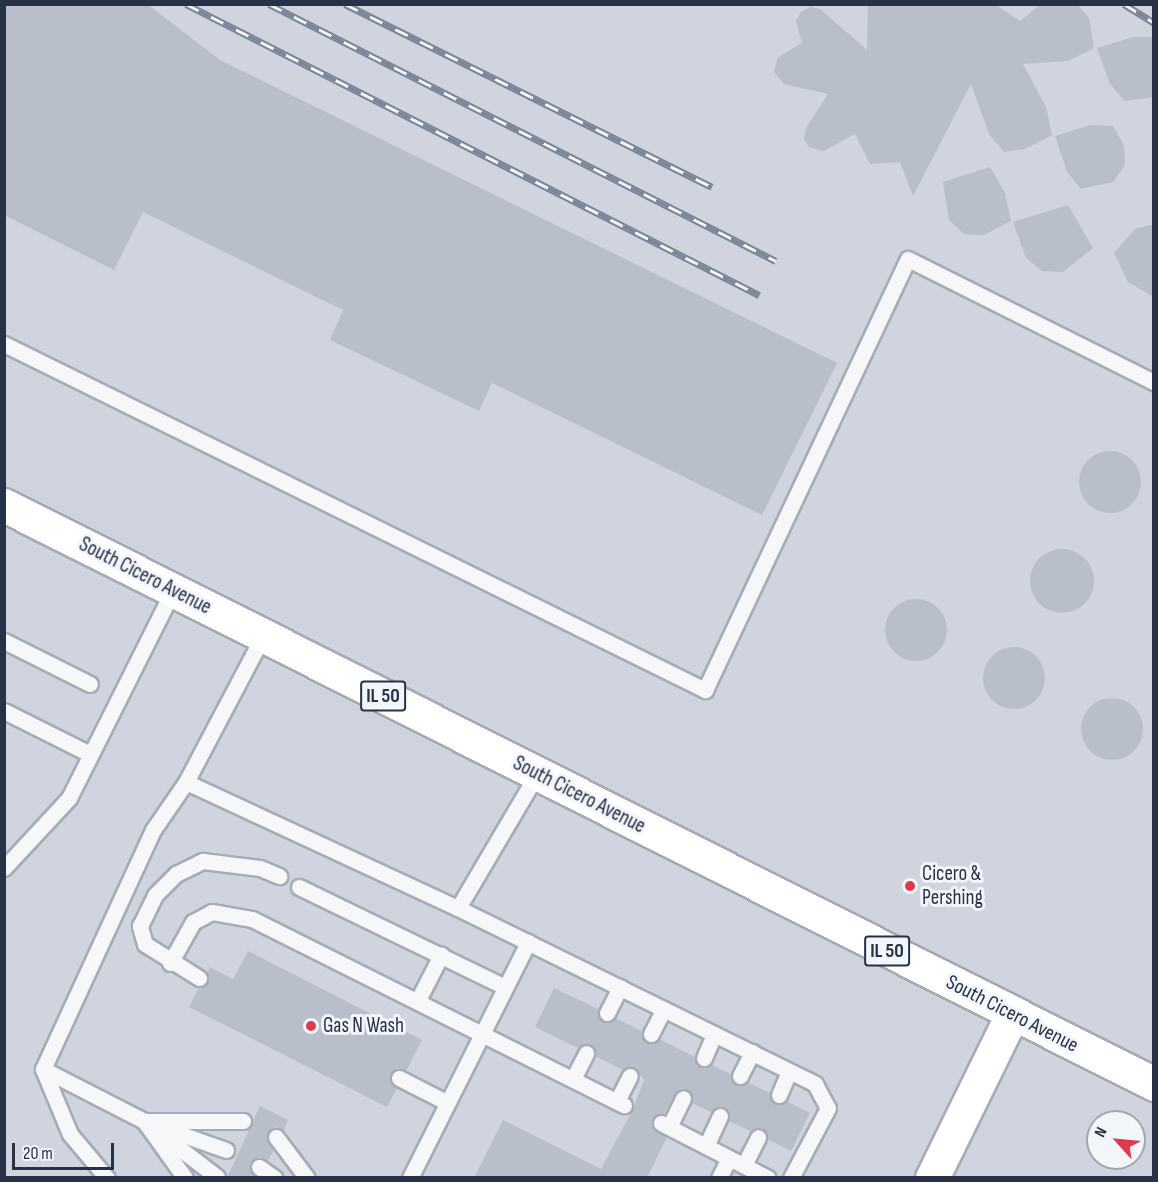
<!DOCTYPE html>
<style>
body{margin:0}
#map{position:relative;width:1158px;height:1182px;overflow:hidden;background:#e2e5ec;font-family:"Sofia Sans Condensed",sans-serif}
div>[style]{position:absolute}
[style*='--x']{left:calc(var(--x)*1px);top:calc(var(--y)*1px);width:calc(var(--w)*1px);rotate:calc(var(--a)*1deg)}
.built>*{inset:0;background:#cfd4de}
.building>*{inset:0;background:#b8beca}
.round{border-radius:50%}
.roads{filter:drop-shadow(2px 0 #a6acb7) drop-shadow(-2px 0 #a6acb7) drop-shadow(0 2px #a6acb7) drop-shadow(0 -2px #a6acb7)}
.lane>*{height:15px;margin:-7.5px;padding:0 7.5px;transform-origin:7.5px;border-radius:7.5px;background:#f5f7f9}
.secondary>*{height:33px;margin:-16.5px;padding:0 16.5px;transform-origin:16.5px;border-radius:16.5px;background:#fff}
.primary>*{height:33px;margin:-16.5px;padding:0 16.5px;transform-origin:16.5px;border-radius:16.5px;background:#fff}
.rail>*{height:7px;margin-top:-3.5px;transform-origin:0;background:repeating-linear-gradient(90deg,#f2f5f9 0 14px,#798497 0 28px);box-sizing:border-box;border-block:2px solid #798497}
.dots>*{width:16px;height:16px;translate:-50% -50%;box-sizing:border-box;border:3px solid #f2f5f9;border-radius:50%}
span{translate:-50% -50%;white-space:nowrap;text-align:center;line-height:1.15;-webkit-text-stroke:6px #f2f5f9;paint-order:stroke}
.shield-label span{padding:2px 4px;background:#f2f5f9;border:2px solid;border-radius:4px;-webkit-text-stroke-width:0}
.shield-label{font-size:20px;color:#283246;font-weight:700}
.street-label{font-size:21px;color:#283246}
.poi-label{font-size:21px;color:#283246}
.left{translate:0 -50%;text-align:left}
.frame{position:absolute;inset:0;border:6px solid #283246;pointer-events:none}
.north{position:absolute;left:1086px;top:1110px;width:60px;height:60px;box-sizing:border-box;background:#f2f5f9;border:2px solid #a1a7b1;border-radius:50%;rotate:297deg;font-size:16px;font-weight:700;line-height:24px;text-align:center;color:#283246}
.north::after{content:'';display:block;margin:auto;width:21px;height:27px;background:#de3a4f;clip-path:polygon(50% 0,100% 100%,50% 72%,0 100%)}
.scale{position:absolute;left:12px;top:1143px;width:102px;height:27px;box-sizing:border-box;border:3px solid #283246;border-top:0;padding-left:8px;font-size:18px;line-height:21px;white-space:nowrap;color:#283246;-webkit-text-stroke:4px #f2f5f9;paint-order:stroke}
</style>
<div id="map">
<div class="built">
<i style="clip-path:polygon(evenodd,5px 5px,1153px 5px,1153px 1177px,5px 1178px,5px 5px,1098px 1122px,1134px 1122px,1134px 1158px,1098px 1158px,1098px 1122px)"></i>
</div>
<div class="building">
<i style="clip-path:polygon(4px 4px,147px 4px,220px 60px,837px 363px,762px 515px,492px 383px,479px 411px,330px 340px,343px 310px,143px 212px,114px 270px,4px 215px)"></i>
<i style="clip-path:polygon(868px 4px,996px 5px,1020px 21px,1041px 4px,1077px 4px,1089px 18px,1094px 48px,1068px 61px,1023px 64px,1046px 107px,1052px 135px,1025px 149px,1004px 152px,989px 134px,971px 84px,913px 196px,900px 162px,870px 164px,855px 134px,824px 151px,809px 147px,804px 139px,806px 128px,828px 94px,784px 84px,774px 72px,778px 57px,802px 43px,796px 21px,801px 12px,810px 7px,820px 9px,867px 50px)"></i>
<i style="clip-path:polygon(1134px 37px,1154px 37px,1154px 97px,1125px 101px,1110px 84px,1097px 48px)"></i>
<i style="clip-path:polygon(1091px 125px,1113px 126px,1124px 145px,1125px 165px,1113px 182px,1081px 189px,1067px 172px,1055px 136px)"></i>
<i style="clip-path:polygon(990px 167px,1005px 193px,1011px 221px,984px 235px,964px 234px,949px 220px,943px 182px)"></i>
<i style="clip-path:polygon(1068px 205px,1093px 248px,1063px 272px,1042px 271px,1026px 258px,1013px 222px)"></i>
<i style="clip-path:polygon(1154px 224px,1154px 297px,1128px 282px,1114px 253px,1135px 229px)"></i>
<i class="round" style="left:1079px;top:451px;width:62px;height:62px"></i>
<i class="round" style="left:1030px;top:549px;width:64px;height:64px"></i>
<i class="round" style="left:885px;top:599px;width:62px;height:62px"></i>
<i class="round" style="left:983px;top:647px;width:62px;height:62px"></i>
<i class="round" style="left:1081px;top:698px;width:62px;height:62px"></i>
<i style="clip-path:polygon(248px 951px,422px 1040px,406px 1071px,398px 1068px,391px 1073px,391px 1083px,397px 1088px,387px 1107px,189px 1007px,199px 988px,207px 983px,209px 967px,233px 979px)"></i>
<i style="clip-path:polygon(554px 988px,598px 1009px,603px 1022px,615px 1018px,642px 1031px,647px 1043px,659px 1039px,695px 1057px,700px 1067px,711px 1065px,731px 1074px,736px 1085px,747px 1082px,770px 1093px,775px 1104px,786px 1101px,810px 1113px,791px 1151px,767px 1139px,762px 1128px,750px 1131px,729px 1121px,725px 1107px,711px 1112px,692px 1103px,691px 1092px,682px 1088px,675px 1093px,664px 1114px,652px 1119px,653px 1129px,667px 1137px,647px 1178px,474px 1178px,503px 1120px,601px 1169px,633px 1109px,644px 1080px,635px 1068px,623px 1070px,595px 1056px,590px 1044px,578px 1048px,535px 1027px)"></i>
<i style="clip-path:polygon(260px 1106px,288px 1120px,283px 1131px,275px 1127px,267px 1133px,274px 1150px,268px 1161px,259px 1157px,251px 1162px,250px 1171px,257px 1178px,227px 1178px)"></i>
</div>
<div class="roads">
<div class="lane">
<i style="--x:4;--y:344;--w:782;--a:26.27"></i>
<i style="--x:705;--y:690;--w:476;--a:-64.8"></i>
<i style="--x:908;--y:259;--w:275;--a:26.6"></i>
<i style="--x:4;--y:641;--w:96;--a:26.6"></i>
<i style="--x:4;--y:711;--w:96;--a:26.6"></i>
<i style="--x:186;--y:782;--w:165;--a:-62.2"></i>
<i style="--x:4;--y:868;--w:96;--a:-47.1"></i>
<i style="--x:69;--y:798;--w:233;--a:-63.4"></i>
<i style="--x:299;--y:887;--w:229;--a:25.9"></i>
<i style="--x:458;--y:908;--w:156;--a:-59.5"></i>
<i style="--x:170;--y:963;--w:47;--a:-60.7"></i>
<i style="--x:193;--y:922;--w:21;--a:-28"></i>
<i style="--x:212;--y:912;--w:41;--a:9.9"></i>
<i style="--x:252;--y:919;--w:416;--a:26.6"></i>
<i style="--x:199;--y:978;--w:64;--a:-147.8"></i>
<i style="--x:145;--y:944;--w:19;--a:-106"></i>
<i style="--x:140;--y:926;--w:34;--a:-64"></i>
<i style="--x:155;--y:895;--w:30;--a:-45"></i>
<i style="--x:176;--y:874;--w:30;--a:-26"></i>
<i style="--x:203;--y:861;--w:57;--a:7"></i>
<i style="--x:260;--y:868;--w:21;--a:23"></i>
<i style="--x:418;--y:1000;--w:51;--a:-62.9"></i>
<i style="--x:607;--y:1013;--w:29;--a:-63"></i>
<i style="--x:651;--y:1034;--w:28;--a:-63"></i>
<i style="--x:704;--y:1058;--w:26;--a:-67"></i>
<i style="--x:43;--y:1069;--w:114;--a:27.2"></i>
<i style="--x:740;--y:1076;--w:27;--a:-63"></i>
<i style="--x:399;--y:1078;--w:53;--a:27.1"></i>
<i style="--x:573;--y:1079;--w:29;--a:-63"></i>
<i style="--x:779;--y:1095;--w:25;--a:-67"></i>
<i style="--x:617;--y:1101;--w:28;--a:-63"></i>
<i style="--x:661;--y:1123;--w:120;--a:27.2"></i>
<i style="--x:669;--y:1127;--w:32;--a:-64"></i>
<i style="--x:276;--y:1137;--w:51;--a:52.9"></i>
<i style="--x:706;--y:1146;--w:33;--a:-65"></i>
<i style="--x:226;--y:1150;--w:87;--a:-160.5"></i>
<i style="--x:144;--y:1121;--w:99;--a:0"></i>
<i style="--x:744;--y:1165;--w:31;--a:-63"></i>
<i style="--x:259;--y:1167;--w:19;--a:35"></i>
<i style="--x:107;--y:1178;--w:57;--a:-130.1"></i>
<i style="--x:70;--y:1134;--w:70;--a:-112.6"></i>
<i style="--x:43;--y:1069;--w:263;--a:-65.3"></i>
<i style="--x:153;--y:830;--w:58;--a:-55.5"></i>
<i style="--x:186;--y:782;--w:300;--a:24.9"></i>
<i style="--x:458;--y:908;--w:398;--a:26.2"></i>
<i style="--x:815;--y:1084;--w:27;--a:62"></i>
<i style="--x:828;--y:1108;--w:79;--a:117.9"></i>
<i style="--x:185;--y:1178;--w:70;--a:-125.7"></i>
<i style="--x:144;--y:1121;--w:92;--a:37.5"></i>
<i style="--x:410;--y:1178;--w:264;--a:-63.4"></i>
<i style="--x:719;--y:1178;--w:22;--a:-63"></i>
</div>
<div class="secondary">
<i style="--x:932;--y:1178;--w:182;--a:-63.9"></i>
</div>
<div class="primary">
<i style="--x:4;--y:505;--w:1288;--a:26.72"></i>
</div>
</div>
<div class="rail">
<i style="--x:186;--y:4;--w:643;--a:26.92"></i>
<i style="--x:269;--y:4;--w:568;--a:26.88"></i>
<i style="--x:345;--y:4;--w:410;--a:26.5"></i>
<i style="--x:1124;--y:4;--w:36;--a:32"></i>
</div>
<div class="dots">
<i style="left:910px;top:886px;background:#de3a4f"></i>
<i style="left:311px;top:1026px;background:#de3a4f"></i>
</div>
<div class="shield-label">
<span style="left:383px;top:696px">IL 50</span>
<span style="left:887px;top:951px">IL 50</span>
</div>
<div class="street-label">
<span style="left:145px;top:576px;rotate:27deg">South Cicero Avenue</span>
<span style="left:579px;top:795px;rotate:27deg">South Cicero Avenue</span>
<span style="left:1012px;top:1014px;rotate:27deg">South Cicero Avenue</span>
</div>
<div class="poi-label">
<span class="left" style="left:922px;top:886px">Cicero &amp;<br>Pershing</span>
<span class="left" style="left:323px;top:1026px">Gas N Wash</span>
</div>
<div class="frame"></div>
<div class="north">N</div>
<div class="scale">20 m</div>
</div>
